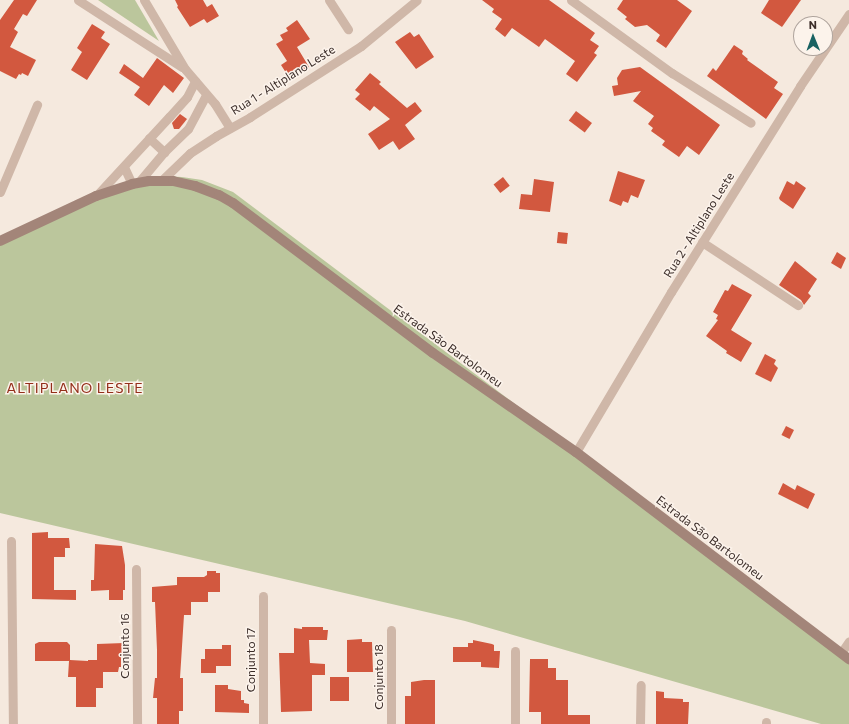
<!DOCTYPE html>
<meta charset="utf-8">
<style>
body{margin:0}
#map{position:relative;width:849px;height:724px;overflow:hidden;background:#f5e9de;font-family:Commissioner,sans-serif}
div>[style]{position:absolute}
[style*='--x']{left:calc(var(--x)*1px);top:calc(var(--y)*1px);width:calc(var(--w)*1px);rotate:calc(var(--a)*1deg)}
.green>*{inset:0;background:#bbc69c}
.building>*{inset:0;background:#d2583f;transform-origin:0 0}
.street>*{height:9px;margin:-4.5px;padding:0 4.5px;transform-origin:4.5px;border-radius:4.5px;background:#cfb7a8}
.secondary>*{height:10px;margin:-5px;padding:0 5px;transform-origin:5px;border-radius:5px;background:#a38579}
span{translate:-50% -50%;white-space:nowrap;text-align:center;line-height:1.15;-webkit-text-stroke:3px #fcf3eb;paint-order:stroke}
.street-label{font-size:12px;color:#3b2d29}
.quarter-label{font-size:14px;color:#932e19;letter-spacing:1px}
.north{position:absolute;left:793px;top:16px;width:40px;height:40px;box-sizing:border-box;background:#fcf3eb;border:1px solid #afa49d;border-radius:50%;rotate:359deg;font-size:11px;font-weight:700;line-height:16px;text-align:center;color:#3b2d29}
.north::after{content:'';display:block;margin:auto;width:14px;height:18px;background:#196262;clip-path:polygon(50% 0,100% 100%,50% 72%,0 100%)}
</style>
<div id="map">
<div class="green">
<i style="clip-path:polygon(98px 0,135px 0,159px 41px)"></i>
<i style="clip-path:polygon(160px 176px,182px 177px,202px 180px,233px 192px,575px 449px,839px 655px,849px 664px,849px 724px,821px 724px,465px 621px,0 513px,0 240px,129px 182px)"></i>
</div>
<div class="building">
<i style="clip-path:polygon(14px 0,37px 0,27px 16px,23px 14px,14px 29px,18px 32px,10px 47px,36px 60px,28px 76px,22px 73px,21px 75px,19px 74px,16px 79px,0 71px,0 20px)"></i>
<i style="clip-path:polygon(175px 0,203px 0,207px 7px,212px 4px,219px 16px,207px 23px,204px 19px,190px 27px,177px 7px,178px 6px)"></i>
<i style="clip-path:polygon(482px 0,549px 0,595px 33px,590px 40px,599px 46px,594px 53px,597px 55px,577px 82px,566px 74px,575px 61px,545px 39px,539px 47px,512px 28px,505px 37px,495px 29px,502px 19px,492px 12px,494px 9px)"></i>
<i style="clip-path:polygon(623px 0,677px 0,692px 11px,666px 48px,656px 41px,660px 35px,647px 25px,635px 27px,625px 19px,627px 17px,617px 9px)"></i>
<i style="clip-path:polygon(769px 0,801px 0,782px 27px,761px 13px)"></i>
<i style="clip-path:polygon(297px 20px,310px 39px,297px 47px,309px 67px,290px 79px,281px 65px,287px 61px,276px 44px,283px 40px,280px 35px,288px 31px,286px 28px)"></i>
<i style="clip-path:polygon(92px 24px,105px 32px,101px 38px,110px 44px,87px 80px,71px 70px,82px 52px,77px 48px)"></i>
<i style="clip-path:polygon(410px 32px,414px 37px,419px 34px,434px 57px,416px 69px,395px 42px)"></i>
<i style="clip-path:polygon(734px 45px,743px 51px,742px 54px,748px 59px,747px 60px,778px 82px,774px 88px,783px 94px,766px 119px,707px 76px,713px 68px,716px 71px)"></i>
<i style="clip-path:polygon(157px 58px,184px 78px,173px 93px,164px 85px,149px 106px,134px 95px,140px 87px,119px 73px,124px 64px,143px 78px)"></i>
<i style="clip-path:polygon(640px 67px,720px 125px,699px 155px,687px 146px,679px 157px,662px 145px,665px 141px,651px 131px,653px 128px,648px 124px,654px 116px,633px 101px,641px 91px,614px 96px,612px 86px,618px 85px,617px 78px,622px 70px)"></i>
<i style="clip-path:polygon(370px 73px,381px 82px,379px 84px,407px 108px,415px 102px,422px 111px,405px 125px,415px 139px,399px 150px,393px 141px,379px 150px,368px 134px,390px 119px,374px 106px,370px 111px,355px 99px,360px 94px,355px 90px)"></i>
<i style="left:576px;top:111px;width:20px;height:12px;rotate:37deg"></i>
<i style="clip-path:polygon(180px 114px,187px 119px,179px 129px,174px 129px,172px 123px)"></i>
<i style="clip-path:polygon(618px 171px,645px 180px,638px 198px,631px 195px,628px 203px,623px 201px,621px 206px,609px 201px)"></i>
<i style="left:503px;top:177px;width:11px;height:12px;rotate:52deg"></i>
<i style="clip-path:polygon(534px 179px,554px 182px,550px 212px,519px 209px,521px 194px,532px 195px)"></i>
<i style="clip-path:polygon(787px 181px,794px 185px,796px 181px,806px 188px,793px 209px,780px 200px,779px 198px)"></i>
<i style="left:558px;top:232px;width:10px;height:11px;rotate:6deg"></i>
<i style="clip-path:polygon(837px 252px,846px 258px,841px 269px,831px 263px)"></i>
<i style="clip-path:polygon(795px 261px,817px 279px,808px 293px,811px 296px,804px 305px,801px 300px,779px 285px)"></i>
<i style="clip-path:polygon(732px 284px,752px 295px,731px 330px,752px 343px,741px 362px,726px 353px,727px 351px,706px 336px,718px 320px,716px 319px,718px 315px,713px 312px,725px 290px,728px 291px)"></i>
<i style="clip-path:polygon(765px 354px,776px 360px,774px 364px,778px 368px,771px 382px,755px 374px)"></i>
<i style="left:786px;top:426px;width:9px;height:10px;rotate:27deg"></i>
<i style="clip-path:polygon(783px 483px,795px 490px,797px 485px,815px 494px,808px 509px,778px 494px)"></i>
<i style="clip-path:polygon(48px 532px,48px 538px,69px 538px,70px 548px,65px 548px,65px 557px,54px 557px,54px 590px,76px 590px,76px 600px,32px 599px,32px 533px)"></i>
<i style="clip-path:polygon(95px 544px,122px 546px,125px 565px,125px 590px,123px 590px,123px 600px,109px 600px,109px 590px,91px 591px,91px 580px,94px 580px)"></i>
<i style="clip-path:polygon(207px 571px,216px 571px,216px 573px,220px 573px,220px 592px,208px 592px,208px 602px,191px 602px,191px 615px,184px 615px,180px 678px,183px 678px,183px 711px,179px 711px,179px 724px,157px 724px,157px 698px,153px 698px,155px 678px,157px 678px,157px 650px,155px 602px,152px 602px,152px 587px,177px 585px,177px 577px,204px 577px,207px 575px)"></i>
<i style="clip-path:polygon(302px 627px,323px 627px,323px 630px,328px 630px,327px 640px,309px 640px,310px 663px,325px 664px,325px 675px,312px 675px,312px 711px,281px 712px,279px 653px,294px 653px,294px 628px,302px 629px)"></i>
<i style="clip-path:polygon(362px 639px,362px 642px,372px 642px,373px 672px,347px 672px,347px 640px)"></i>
<i style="clip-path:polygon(473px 640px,492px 644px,494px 645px,494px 651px,500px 651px,499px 668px,481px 667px,481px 662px,453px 662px,453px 647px,468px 647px,468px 643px,473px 643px)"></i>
<i style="clip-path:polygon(39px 642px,67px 642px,70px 645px,70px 660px,88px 661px,88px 660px,97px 660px,97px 644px,124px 643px,124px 655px,121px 655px,121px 667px,119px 667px,118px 672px,103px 672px,103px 688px,96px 688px,96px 707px,76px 707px,76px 677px,68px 677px,69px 661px,35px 661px,35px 644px)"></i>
<i style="clip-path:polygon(222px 645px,231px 645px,231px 666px,216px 666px,216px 673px,201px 673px,201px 659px,205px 659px,205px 649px,222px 649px)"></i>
<i style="clip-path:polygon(530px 659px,548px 659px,548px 668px,556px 668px,556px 680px,568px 680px,568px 715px,590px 715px,590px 724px,541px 724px,541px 712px,529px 712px)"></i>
<i style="left:330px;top:677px;width:19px;height:24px"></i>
<i style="clip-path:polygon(424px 680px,435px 680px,435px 724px,405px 724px,405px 696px,411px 696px,411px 682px)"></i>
<i style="clip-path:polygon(215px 685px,228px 685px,228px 689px,241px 691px,241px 700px,244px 700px,244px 703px,249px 704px,249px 713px,215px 712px)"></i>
<i style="clip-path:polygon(656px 691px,664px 692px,664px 698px,683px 699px,683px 702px,689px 702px,688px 724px,656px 724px)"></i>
</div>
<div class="street">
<i style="--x:78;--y:0;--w:124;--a:32.8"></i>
<i style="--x:144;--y:0;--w:80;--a:59.3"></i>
<i style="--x:185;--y:69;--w:46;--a:49.4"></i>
<i style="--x:215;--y:104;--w:28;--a:58"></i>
<i style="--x:329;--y:0;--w:35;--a:57"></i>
<i style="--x:571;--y:0;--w:125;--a:35.9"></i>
<i style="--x:672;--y:73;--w:93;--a:32.3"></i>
<i style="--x:149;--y:138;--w:21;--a:43"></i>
<i style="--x:124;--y:167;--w:19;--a:65"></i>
<i style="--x:162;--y:180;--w:39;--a:-44"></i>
<i style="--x:190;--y:153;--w:31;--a:-33"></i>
<i style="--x:216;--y:136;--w:39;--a:-29"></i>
<i style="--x:250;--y:117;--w:132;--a:-32.6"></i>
<i style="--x:361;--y:46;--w:72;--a:-39.4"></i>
<i style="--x:138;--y:183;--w:40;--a:-50"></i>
<i style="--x:164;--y:152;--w:33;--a:-44"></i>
<i style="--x:188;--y:129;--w:38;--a:-62"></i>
<i style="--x:0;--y:192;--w:95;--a:-67"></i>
<i style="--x:96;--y:196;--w:108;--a:-47.3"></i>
<i style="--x:169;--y:117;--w:27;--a:-48"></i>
<i style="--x:187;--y:97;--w:18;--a:-63"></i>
<i style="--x:702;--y:242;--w:115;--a:33.3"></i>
<i style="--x:576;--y:452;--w:186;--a:-59.3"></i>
<i style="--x:671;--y:292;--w:243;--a:-57.9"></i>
<i style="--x:800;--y:86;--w:87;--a:-55.8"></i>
<i style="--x:11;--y:541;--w:183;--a:89.4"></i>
<i style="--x:136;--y:569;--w:155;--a:89.6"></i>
<i style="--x:263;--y:596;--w:128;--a:90"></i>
<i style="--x:515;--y:651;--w:73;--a:90"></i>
<i style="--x:841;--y:653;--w:14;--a:-56"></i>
<i style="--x:391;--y:724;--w:94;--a:-90"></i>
<i style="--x:640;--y:724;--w:39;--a:-89"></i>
<i style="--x:766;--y:724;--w:2;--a:-90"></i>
</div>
<div class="secondary">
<i style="--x:0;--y:241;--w:106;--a:-25.1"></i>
<i style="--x:96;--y:196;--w:38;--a:-18"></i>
<i style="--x:132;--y:184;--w:17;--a:-10"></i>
<i style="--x:149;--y:181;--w:24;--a:0"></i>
<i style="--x:173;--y:181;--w:23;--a:13"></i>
<i style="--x:195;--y:186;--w:26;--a:21"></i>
<i style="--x:219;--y:195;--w:16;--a:30"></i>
<i style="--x:233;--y:203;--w:250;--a:36.9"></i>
<i style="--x:433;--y:353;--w:174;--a:34.7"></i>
<i style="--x:576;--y:452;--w:343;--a:37.2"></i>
</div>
<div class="street-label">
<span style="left:283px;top:80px;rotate:-32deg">Rua 1 - Altiplano Leste</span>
<span style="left:699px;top:225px;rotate:-58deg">Rua 2 - Altiplano Leste</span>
<span style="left:448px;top:346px;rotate:36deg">Estrada São Bartolomeu</span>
<span style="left:710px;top:538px;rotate:37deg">Estrada São Bartolomeu</span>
<span style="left:125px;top:646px;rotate:-90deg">Conjunto 16</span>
<span style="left:251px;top:660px;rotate:-90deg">Conjunto 17</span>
<span style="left:379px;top:677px;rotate:-90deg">Conjunto 18</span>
</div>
<div class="quarter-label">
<span style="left:75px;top:388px">ALTIPLANO LESTE</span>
</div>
<div class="north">N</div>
</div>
